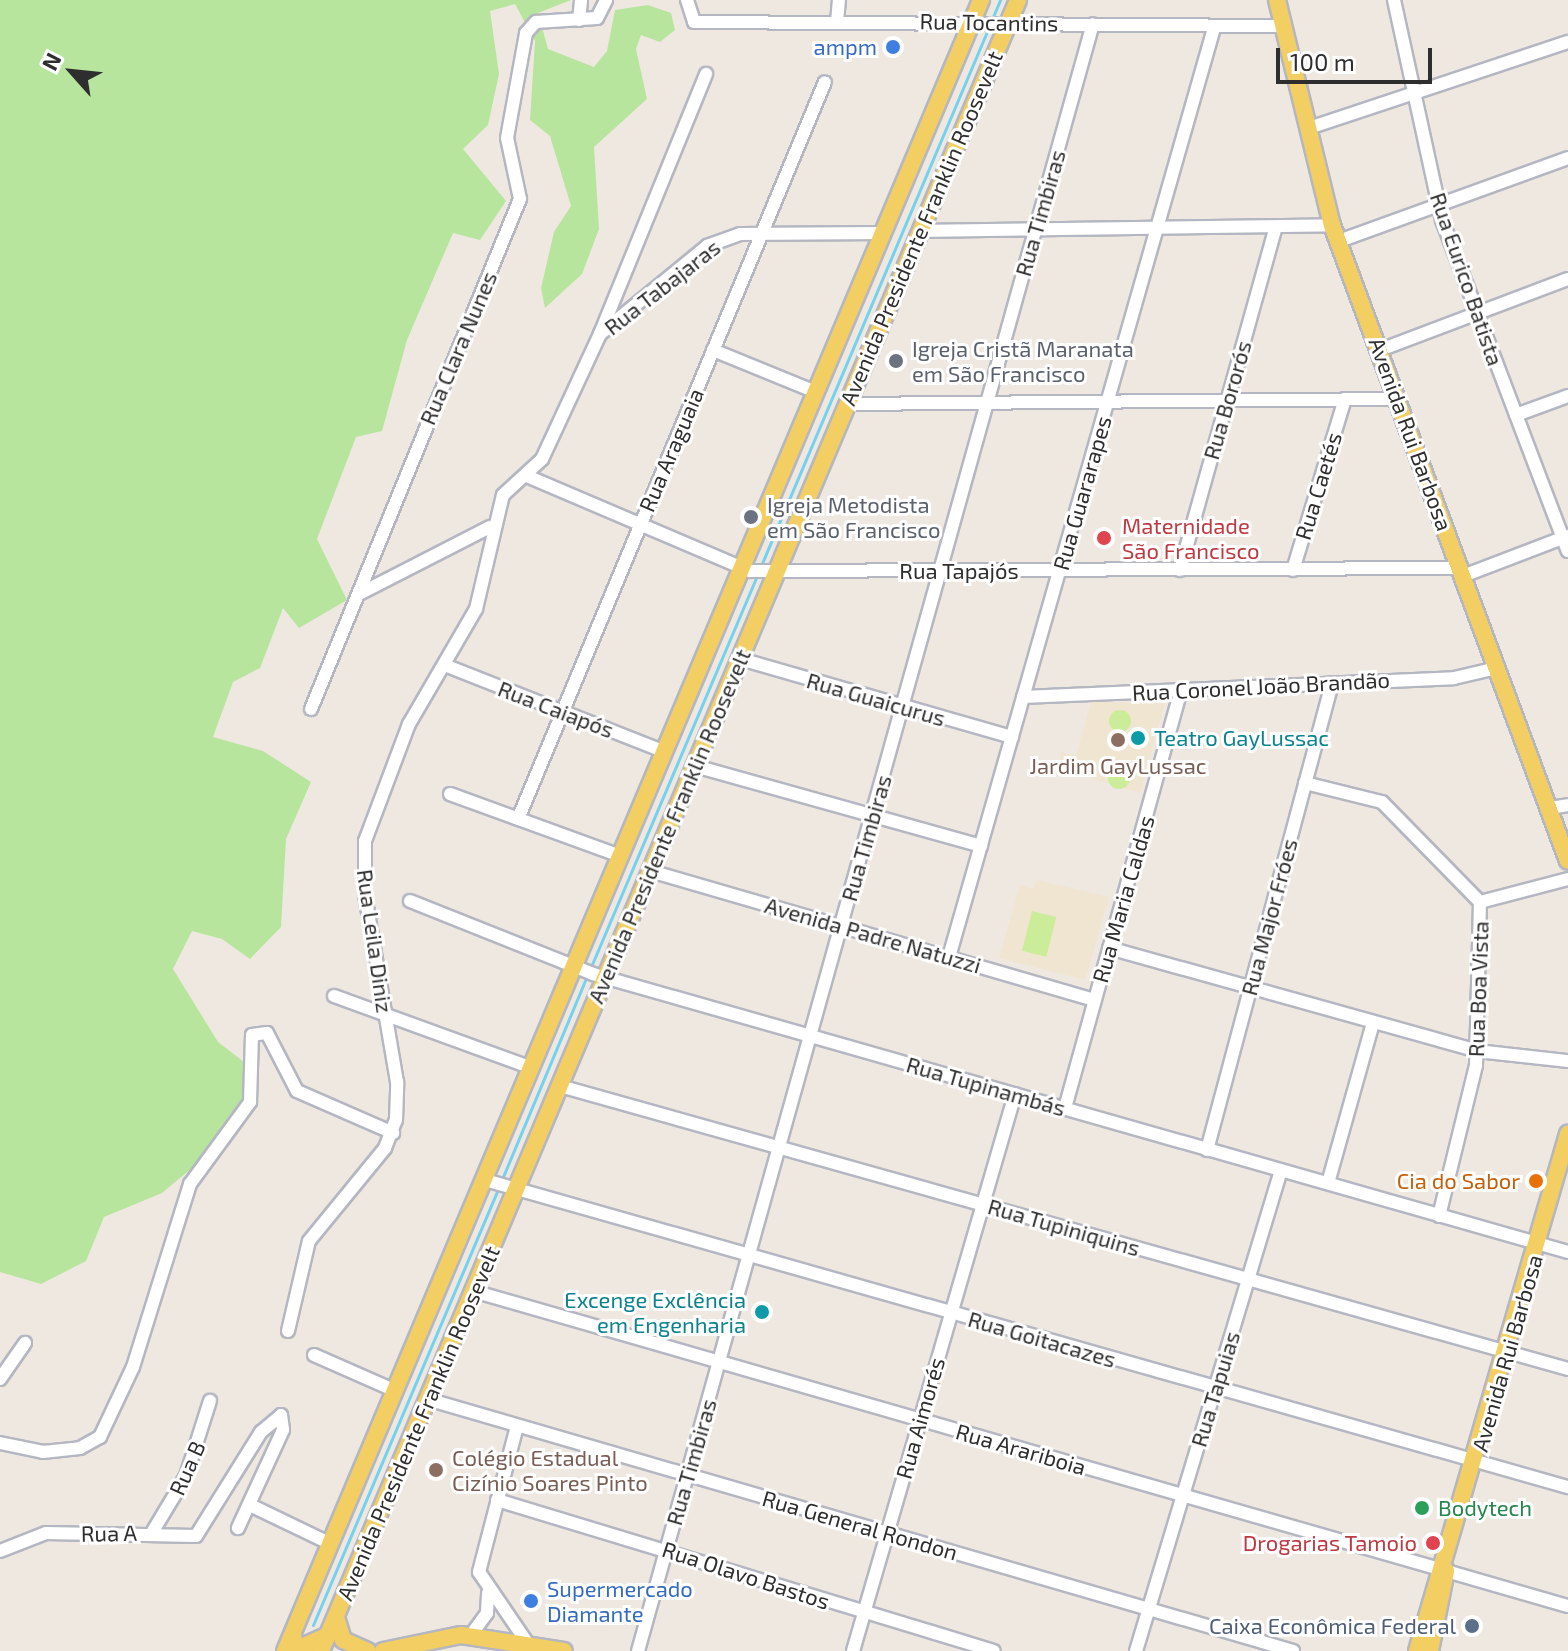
<!DOCTYPE html>
<meta charset="utf-8">
<style>
body{margin:0}
#map{position:relative;width:1568px;height:1651px;overflow:hidden;background:#efe8e1;font-family:"Exo 2",sans-serif}
div>[style]{position:absolute}
[style*='--x']{left:calc(var(--x)*1px);top:calc(var(--y)*1px);width:calc(var(--w)*1px);rotate:calc(var(--a)*1deg)}
.education>*{inset:0;background:#f0e5d0}
.green>*{inset:0;background:#b7e59d}
.pitch>*{inset:0;background:#cbec99;transform-origin:0 0}
.round{border-radius:50%}
.stream>*{height:3px;margin:-1.5px;padding:0 1.5px;transform-origin:1.5px;border-radius:1.5px;background:#74d2f1}
.roads{filter:drop-shadow(2px 0 #b4b7c1) drop-shadow(-2px 0 #b4b7c1) drop-shadow(0 2px #b4b7c1) drop-shadow(0 -2px #b4b7c1)}
.minor>*{height:12px;margin:-6px;padding:0 6px;transform-origin:6px;border-radius:6px;background:#fff}
.major>*{height:16px;margin:-8px;padding:0 8px;transform-origin:8px;border-radius:8px;background:#f3ce62}
.dots>*{width:22px;height:22px;translate:-50% -50%;box-sizing:border-box;border:4px solid #fff;border-radius:50%}
span{translate:-50% -50%;white-space:nowrap;text-align:center;line-height:1.15;-webkit-text-stroke:6px #fff;paint-order:stroke}
.street-label{font-size:22px;color:#2e2e2e}
.shop-label{font-size:22px;color:#366cbe}
.right{translate:-100% -50%;text-align:right}
.left{translate:0 -50%;text-align:left}
.worship-label{font-size:22px;color:#5b616d}
.health-label{font-size:22px;color:#be3a42}
.culture-label{font-size:22px;color:#0d838f}
.education-label{font-size:22px;color:#785e54}
.food-label{font-size:22px;color:#c56008}
.leisure-label{font-size:22px;color:#27864d}
.service-label{font-size:22px;color:#4e5e75}
.north{position:absolute;left:32px;top:32px;width:80px;height:80px;-webkit-text-stroke:6px #fff;paint-order:stroke;rotate:297deg;font-size:22px;font-weight:700;line-height:32px;text-align:center;color:#2e2e2e}
.north::after{content:'';display:block;margin:auto;width:28px;height:36px;background:#2e2e2e;clip-path:polygon(50% 0,100% 100%,50% 72%,0 100%)}
.scale{position:absolute;left:1276px;top:48px;width:156px;height:36px;box-sizing:border-box;border:4px solid #2e2e2e;border-top:0;padding-left:10px;font-size:24px;line-height:28px;white-space:nowrap;color:#2e2e2e;-webkit-text-stroke:6px #fff;paint-order:stroke}
</style>
<div id="map">
<div class="education">
<i style="clip-path:polygon(1091px 702px,1165px 703px,1140px 793px,1058px 768px,1061px 752px,1076px 756px)"></i>
<i style="clip-path:polygon(1037px 880px,1109px 897px,1085px 980px,999px 958px,1020px 885px,1033px 889px)"></i>
</div>
<div class="green">
<i style="clip-path:polygon(0 0,571px 0,538px 13px,548px 49px,594px 67px,607px 51px,615px 10px,648px 5px,671px 13px,675px 30px,660px 42px,641px 35px,636px 49px,647px 99px,594px 147px,599px 229px,582px 274px,545px 308px,541px 288px,554px 232px,571px 206px,550px 136px,530px 120px,535px 41px,515px 4px,490px 11px,499px 74px,488px 125px,463px 149px,506px 201px,480px 240px,453px 233px,407px 340px,382px 431px,356px 437px,317px 539px,347px 600px,299px 628px,283px 608px,260px 668px,233px 682px,213px 737px,263px 751px,311px 782px,286px 839px,281px 927px,250px 959px,222px 939px,192px 931px,173px 969px,218px 1042px,248px 1065px,243px 1103px,204px 1158px,162px 1193px,104px 1217px,86px 1261px,41px 1284px,0 1272px)"></i>
</div>
<div class="pitch">
<i class="round" style="left:1109px;top:710px;width:22px;height:22px"></i>
<i class="round" style="left:1108px;top:767px;width:22px;height:22px"></i>
<i style="left:1032px;top:911px;width:25px;height:41px;rotate:14deg"></i>
</div>
<div class="stream">
<i style="--x:992;--y:19;--w:21;--a:-67"></i>
<i style="--x:760;--y:568;--w:585;--a:-67.07"></i>
<i style="--x:590;--y:969;--w:428;--a:-67"></i>
<i style="--x:502;--y:1179;--w:220;--a:-67.3"></i>
<i style="--x:313;--y:1625;--w:477;--a:-67"></i>
</div>
<div class="roads">
<div class="minor">
<i style="--x:687;--y:0;--w:23;--a:72"></i>
<i style="--x:694;--y:22;--w:590;--a:0.39"></i>
<i style="--x:1394;--y:0;--w:225;--a:77.7"></i>
<i style="--x:1442;--y:220;--w:354;--a:69.2"></i>
<i style="--x:579;--y:20;--w:20;--a:-84"></i>
<i style="--x:837;--y:22;--w:22;--a:-85"></i>
<i style="--x:1309;--y:128;--w:273;--a:-18.4"></i>
<i style="--x:920;--y:231;--w:412;--a:-0.8"></i>
<i style="--x:1339;--y:241;--w:244;--a:-19.9"></i>
<i style="--x:600;--y:334;--w:281;--a:-67.8"></i>
<i style="--x:713;--y:350;--w:111;--a:22.2"></i>
<i style="--x:1380;--y:350;--w:201;--a:-20.7"></i>
<i style="--x:847;--y:404;--w:550;--a:-0.52"></i>
<i style="--x:1516;--y:415;--w:55;--a:-20.1"></i>
<i style="--x:527;--y:476;--w:242;--a:23.1"></i>
<i style="--x:750;--y:571;--w:710;--a:-0.24"></i>
<i style="--x:1180;--y:570;--w:354;--a:-74.4"></i>
<i style="--x:1293;--y:570;--w:176;--a:-73.1"></i>
<i style="--x:1463;--y:576;--w:112;--a:-20.9"></i>
<i style="--x:361;--y:593;--w:145;--a:-27.1"></i>
<i style="--x:740;--y:659;--w:283;--a:16"></i>
<i style="--x:447;--y:666;--w:234;--a:21.5"></i>
<i style="--x:1023;--y:697;--w:431;--a:-2.5"></i>
<i style="--x:1454;--y:678;--w:44;--a:-13.1"></i>
<i style="--x:311;--y:709;--w:551;--a:-67.72"></i>
<i style="--x:520;--y:199;--w:62;--a:-102"></i>
<i style="--x:507;--y:138;--w:107;--a:-79.7"></i>
<i style="--x:526;--y:33;--w:15;--a:-48"></i>
<i style="--x:536;--y:22;--w:61;--a:-3.8"></i>
<i style="--x:597;--y:18;--w:20;--a:-63"></i>
<i style="--x:695;--y:766;--w:297;--a:15.6"></i>
<i style="--x:1305;--y:783;--w:79;--a:13.9"></i>
<i style="--x:1382;--y:802;--w:140;--a:45.6"></i>
<i style="--x:1480;--y:902;--w:91;--a:-14.6"></i>
<i style="--x:450;--y:794;--w:181;--a:20"></i>
<i style="--x:1550;--y:808;--w:18;--a:-9"></i>
<i style="--x:518;--y:819;--w:798;--a:-67.39"></i>
<i style="--x:650;--y:871;--w:463;--a:16.2"></i>
<i style="--x:410;--y:901;--w:197;--a:21.7"></i>
<i style="--x:593;--y:974;--w:1014;--a:15.91"></i>
<i style="--x:1109;--y:948;--w:382;--a:15.6"></i>
<i style="--x:1477;--y:1051;--w:92;--a:6.3"></i>
<i style="--x:949;--y:957;--w:966;--a:-74.08"></i>
<i style="--x:334;--y:996;--w:211;--a:20"></i>
<i style="--x:560;--y:1086;--w:1047;--a:15.68"></i>
<i style="--x:1065;--y:1108;--w:434;--a:-74.5"></i>
<i style="--x:1207;--y:1150;--w:483;--a:-75"></i>
<i style="--x:485;--y:1180;--w:1126;--a:15.83"></i>
<i style="--x:1328;--y:1183;--w:166;--a:-74.3"></i>
<i style="--x:1439;--y:1216;--w:155;--a:-76.2"></i>
<i style="--x:1476;--y:1065;--w:163;--a:-88.6"></i>
<i style="--x:473;--y:1291;--w:1139;--a:16.05"></i>
<i style="--x:288;--y:1331;--w:92;--a:-76.9"></i>
<i style="--x:309;--y:1241;--w:120;--a:-50.7"></i>
<i style="--x:385;--y:1148;--w:30;--a:-69"></i>
<i style="--x:396;--y:1120;--w:38;--a:-88"></i>
<i style="--x:397;--y:1082;--w:191;--a:-99.7"></i>
<i style="--x:365;--y:894;--w:53;--a:-90"></i>
<i style="--x:365;--y:841;--w:125;--a:-69.4"></i>
<i style="--x:409;--y:724;--w:133;--a:-59.8"></i>
<i style="--x:476;--y:609;--w:117;--a:-76.7"></i>
<i style="--x:503;--y:495;--w:53;--a:-42.7"></i>
<i style="--x:542;--y:459;--w:138;--a:-65.1"></i>
<i style="--x:600;--y:334;--w:139;--a:-39.4"></i>
<i style="--x:707;--y:246;--w:35;--a:-20"></i>
<i style="--x:740;--y:234;--w:143;--a:-0.4"></i>
<i style="--x:314;--y:1355;--w:90;--a:23.7"></i>
<i style="--x:0;--y:1379;--w:44;--a:-55.2"></i>
<i style="--x:427;--y:1399;--w:902;--a:16.22"></i>
<i style="--x:517;--y:1426;--w:151;--a:104.6"></i>
<i style="--x:479;--y:1572;--w:83;--a:55.7"></i>
<i style="--x:0;--y:1443;--w:44;--a:11.8"></i>
<i style="--x:43;--y:1452;--w:37;--a:-6"></i>
<i style="--x:80;--y:1448;--w:23;--a:-29"></i>
<i style="--x:100;--y:1437;--w:77;--a:-64.8"></i>
<i style="--x:133;--y:1367;--w:192;--a:-72.7"></i>
<i style="--x:190;--y:1184;--w:102;--a:-53.8"></i>
<i style="--x:250;--y:1102;--w:67;--a:-88.3"></i>
<i style="--x:252;--y:1035;--w:15;--a:-8"></i>
<i style="--x:267;--y:1033;--w:65;--a:62.7"></i>
<i style="--x:297;--y:1091;--w:105;--a:23.6"></i>
<i style="--x:497;--y:1500;--w:519;--a:16.9"></i>
<i style="--x:252;--y:1506;--w:88;--a:25.7"></i>
<i style="--x:153;--y:1531;--w:64;--a:-59"></i>
<i style="--x:186;--y:1476;--w:79;--a:-72.3"></i>
<i style="--x:0;--y:1551;--w:49;--a:-21.4"></i>
<i style="--x:46;--y:1533;--w:150;--a:1.1"></i>
<i style="--x:196;--y:1536;--w:123;--a:-58"></i>
<i style="--x:261;--y:1432;--w:26;--a:-40"></i>
<i style="--x:281;--y:1415;--w:15;--a:82"></i>
<i style="--x:283;--y:1430;--w:108;--a:114.7"></i>
<i style="--x:471;--y:1635;--w:27;--a:-54"></i>
<i style="--x:487;--y:1613;--w:20;--a:-87"></i>
<i style="--x:638;--y:1651;--w:1689;--a:-74.38"></i>
<i style="--x:853;--y:1651;--w:580;--a:-73.78"></i>
<i style="--x:1136;--y:1651;--w:502;--a:-73.22"></i>
</div>
<div class="major">
<i style="--x:1277;--y:0;--w:232;--a:76.3"></i>
<i style="--x:1332;--y:225;--w:678;--a:69.64"></i>
<i style="--x:336;--y:1617;--w:24;--a:73"></i>
<i style="--x:343;--y:1640;--w:27;--a:24"></i>
<i style="--x:293;--y:1635;--w:15;--a:82"></i>
<i style="--x:295;--y:1650;--w:36;--a:-24"></i>
<i style="--x:285;--y:1651;--w:1792;--a:-67.14"></i>
<i style="--x:321;--y:1651;--w:1792;--a:-67.11"></i>
<i style="--x:383;--y:1651;--w:80;--a:-11.6"></i>
<i style="--x:461;--y:1635;--w:104;--a:8.8"></i>
<i style="--x:1417;--y:1651;--w:539;--a:-73.72"></i>
<i style="--x:1430;--y:1651;--w:82;--a:-78.7"></i>
</div>
</div>
<div class="dots">
<i style="left:893px;top:47px;background:#3f7fe0"></i>
<i style="left:896px;top:361px;background:#6b7280"></i>
<i style="left:751px;top:517px;background:#6b7280"></i>
<i style="left:1104px;top:538px;background:#e0444e"></i>
<i style="left:1138px;top:738px;background:#0f9aa8"></i>
<i style="left:1118px;top:740px;background:#8d6e63"></i>
<i style="left:1536px;top:1181px;background:#e8710a"></i>
<i style="left:762px;top:1312px;background:#0f9aa8"></i>
<i style="left:436px;top:1470px;background:#8d6e63"></i>
<i style="left:1422px;top:1508px;background:#2e9e5b"></i>
<i style="left:1433px;top:1543px;background:#e0444e"></i>
<i style="left:531px;top:1601px;background:#3f7fe0"></i>
<i style="left:1472px;top:1626px;background:#5c6f8a"></i>
</div>
<div class="street-label">
<span style="left:989px;top:22px;rotate:1deg">Rua Tocantins</span>
<span style="left:1040px;top:213px;rotate:-74deg">Rua Timbiras</span>
<span style="left:921px;top:228px;rotate:-67deg">Avenida Presidente Franklin Roosevelt</span>
<span style="left:1467px;top:279px;rotate:71deg">Rua Eurico Batista</span>
<span style="left:662px;top:287px;rotate:-38deg">Rua Tabajaras</span>
<span style="left:458px;top:348px;rotate:-67deg">Rua Clara Nunes</span>
<span style="left:1227px;top:400px;rotate:-74deg">Rua Bororós</span>
<span style="left:1411px;top:434px;rotate:70deg">Avenida Rui Barbosa</span>
<span style="left:671px;top:450px;rotate:-67deg">Rua Araguaia</span>
<span style="left:1318px;top:486px;rotate:-73deg">Rua Caetés</span>
<span style="left:1082px;top:493px;rotate:-74deg">Rua Guararapes</span>
<span style="left:959px;top:571px">Rua Tapajós</span>
<span style="left:1261px;top:686px;rotate:-3deg">Rua Coronel João Brandão</span>
<span style="left:876px;top:699px;rotate:16deg">Rua Guaicurus</span>
<span style="left:556px;top:709px;rotate:21deg">Rua Caiapós</span>
<span style="left:669px;top:826px;rotate:-67deg">Avenida Presidente Franklin Roosevelt</span>
<span style="left:866px;top:838px;rotate:-74deg">Rua Timbiras</span>
<span style="left:1123px;top:899px;rotate:-74deg">Rua Maria Caldas</span>
<span style="left:1269px;top:917px;rotate:-75deg">Rua Major Fróes</span>
<span style="left:873px;top:935px;rotate:16deg">Avenida Padre Natuzzi</span>
<span style="left:375px;top:941px;rotate:82deg">Rua Leila Diniz</span>
<span style="left:1478px;top:989px;rotate:-88deg">Rua Boa Vista</span>
<span style="left:986px;top:1086px;rotate:16deg">Rua Tupinambás</span>
<span style="left:1064px;top:1227px;rotate:16deg">Rua Tupiniquins</span>
<span style="left:1042px;top:1339px;rotate:16deg">Rua Goitacazes</span>
<span style="left:1507px;top:1353px;rotate:-74deg">Avenida Rui Barbosa</span>
<span style="left:1215px;top:1389px;rotate:-73deg">Rua Tapuias</span>
<span style="left:920px;top:1418px;rotate:-74deg">Rua Aimorés</span>
<span style="left:418px;top:1423px;rotate:-67deg">Avenida Presidente Franklin Roosevelt</span>
<span style="left:1021px;top:1449px;rotate:16deg">Rua Arariboia</span>
<span style="left:691px;top:1462px;rotate:-74deg">Rua Timbiras</span>
<span style="left:187px;top:1468px;rotate:-66deg">Rua B</span>
<span style="left:860px;top:1525px;rotate:16deg">Rua General Rondon</span>
<span style="left:109px;top:1533px;rotate:-1deg">Rua A</span>
<span style="left:746px;top:1575px;rotate:18deg">Rua Olavo Bastos</span>
</div>
<div class="shop-label">
<span class="right" style="left:877px;top:47px">ampm</span>
<span class="left" style="left:547px;top:1601px">Supermercado<br>Diamante</span>
</div>
<div class="worship-label">
<span class="left" style="left:912px;top:361px">Igreja Cristã Maranata<br>em São Francisco</span>
<span class="left" style="left:767px;top:517px">Igreja Metodista<br>em São Francisco</span>
</div>
<div class="health-label">
<span class="left" style="left:1122px;top:538px">Maternidade<br>São Francisco</span>
<span class="right" style="left:1417px;top:1543px">Drogarias Tamoio</span>
</div>
<div class="culture-label">
<span class="left" style="left:1154px;top:738px">Teatro GayLussac</span>
<span class="right" style="left:746px;top:1312px">Excenge Exclência<br>em Engenharia</span>
</div>
<div class="education-label">
<span style="left:1118px;top:766px">Jardim GayLussac</span>
<span class="left" style="left:452px;top:1470px">Colégio Estadual<br>Cizínio Soares Pinto</span>
</div>
<div class="food-label">
<span class="right" style="left:1520px;top:1181px">Cia do Sabor</span>
</div>
<div class="leisure-label">
<span class="left" style="left:1438px;top:1508px">Bodytech</span>
</div>
<div class="service-label">
<span class="right" style="left:1456px;top:1626px">Caixa Econômica Federal</span>
</div>
<div class="north">N</div>
<div class="scale">100 m</div>
</div>
